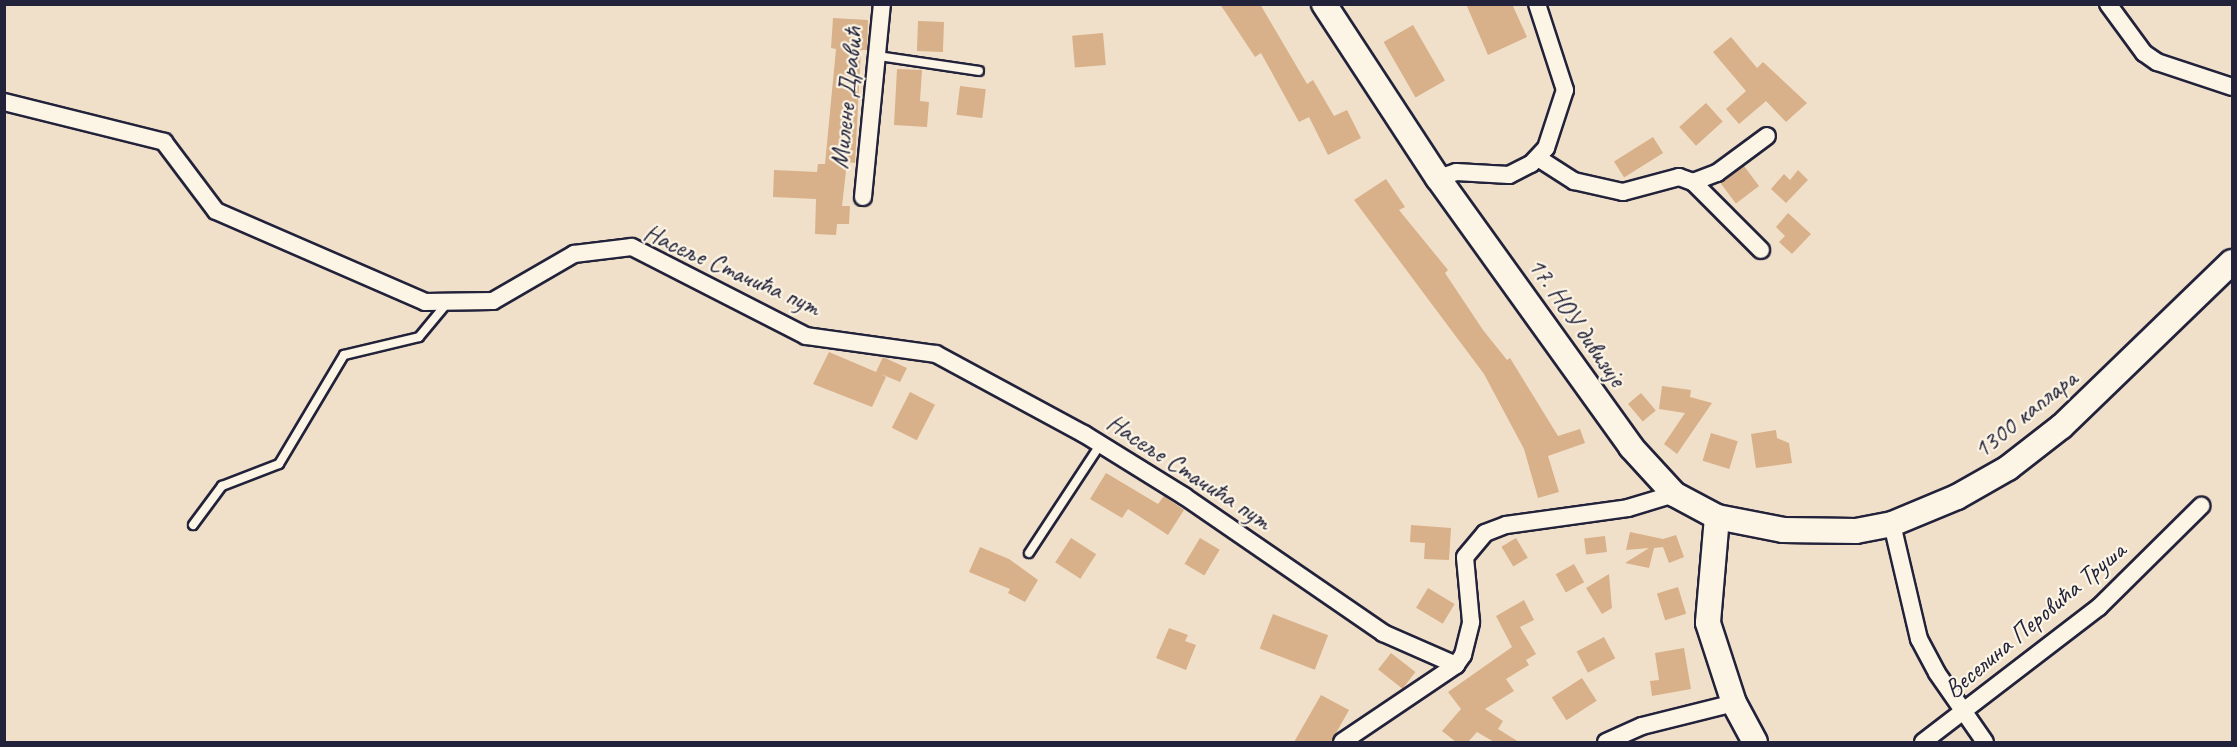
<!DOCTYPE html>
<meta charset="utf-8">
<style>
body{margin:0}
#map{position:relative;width:2237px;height:747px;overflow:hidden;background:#f1e0c9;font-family:Caveat,sans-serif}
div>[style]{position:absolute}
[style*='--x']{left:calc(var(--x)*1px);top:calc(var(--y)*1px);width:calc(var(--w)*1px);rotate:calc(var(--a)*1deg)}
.building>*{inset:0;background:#d8b089;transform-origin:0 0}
.roads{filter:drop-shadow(2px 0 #22223b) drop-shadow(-2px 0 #22223b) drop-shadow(0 2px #22223b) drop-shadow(0 -2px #22223b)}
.lane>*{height:8px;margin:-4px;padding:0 4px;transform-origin:4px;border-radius:4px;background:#fcf5e5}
.street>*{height:16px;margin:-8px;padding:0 8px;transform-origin:8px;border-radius:8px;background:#fcf5e5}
.secondary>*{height:24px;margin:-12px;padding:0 12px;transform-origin:12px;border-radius:12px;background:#fcf5e5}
span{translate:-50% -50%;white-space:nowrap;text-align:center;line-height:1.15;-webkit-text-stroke:4.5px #fcf5e5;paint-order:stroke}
.street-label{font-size:26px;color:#22223b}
.frame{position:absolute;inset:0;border:6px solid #22223b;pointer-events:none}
</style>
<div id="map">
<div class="building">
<i style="clip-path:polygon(1220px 4px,1260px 4px,1307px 84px,1313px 80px,1334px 116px,1347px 110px,1361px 138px,1328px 155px,1309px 117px,1299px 122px,1261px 53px,1255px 57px)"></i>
<i style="clip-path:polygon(1466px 4px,1512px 4px,1527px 37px,1488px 55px)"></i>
<i style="clip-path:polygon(833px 18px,868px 20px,867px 50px,861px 50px,855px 163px,847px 162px,842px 206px,850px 206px,849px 224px,837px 224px,836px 235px,815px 234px,816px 199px,773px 197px,774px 170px,817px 172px,818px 164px,825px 164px,836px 49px,831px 48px)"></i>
<i style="left:918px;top:21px;width:26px;height:30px;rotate:2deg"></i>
<i style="left:1413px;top:25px;width:64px;height:34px;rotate:60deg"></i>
<i style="left:1103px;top:33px;width:32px;height:31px;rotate:85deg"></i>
<i style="clip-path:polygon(1731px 37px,1757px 68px,1763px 62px,1807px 103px,1786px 122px,1766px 101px,1739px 124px,1726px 109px,1746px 91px,1713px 52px)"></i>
<i style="clip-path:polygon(897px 69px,922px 70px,920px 101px,929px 102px,927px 127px,894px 125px)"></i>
<i style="left:960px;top:86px;width:26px;height:29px;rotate:7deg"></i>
<i style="left:1706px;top:103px;width:25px;height:36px;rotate:48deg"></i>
<i style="left:1653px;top:137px;width:19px;height:46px;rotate:58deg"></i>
<i style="left:1744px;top:166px;width:25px;height:29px;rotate:53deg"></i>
<i style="clip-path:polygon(1798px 170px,1808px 180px,1786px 203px,1771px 189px,1784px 174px,1790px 180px)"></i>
<i style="clip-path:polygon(1386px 179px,1405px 207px,1399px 210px,1448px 270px,1445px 273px,1483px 330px,1507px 360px,1510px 358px,1558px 436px,1580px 429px,1585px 443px,1548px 456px,1559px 492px,1538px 498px,1524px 449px,1484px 374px,1354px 200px)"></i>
<i style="clip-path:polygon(1788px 213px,1811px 234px,1792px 254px,1779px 242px,1785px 236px,1776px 227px)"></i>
<i style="clip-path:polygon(829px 352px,876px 372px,883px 357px,907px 368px,900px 382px,881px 374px,886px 377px,872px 407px,813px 384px)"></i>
<i style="clip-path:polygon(1662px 386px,1691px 390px,1690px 397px,1712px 403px,1677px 454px,1664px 444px,1685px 413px,1659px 409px)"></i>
<i style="left:910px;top:392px;width:28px;height:40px;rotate:27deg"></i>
<i style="left:1641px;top:393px;width:23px;height:17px;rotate:50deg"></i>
<i style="clip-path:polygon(1776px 430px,1777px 438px,1789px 443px,1792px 463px,1756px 468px,1751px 434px)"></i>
<i style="left:1711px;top:433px;width:28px;height:29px;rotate:17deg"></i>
<i style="clip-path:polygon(1106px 473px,1158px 504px,1164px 496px,1184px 510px,1168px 535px,1128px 509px,1122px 518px,1090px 499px)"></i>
<i style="clip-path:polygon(1411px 525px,1451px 528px,1449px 560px,1424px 559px,1425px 543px,1410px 542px)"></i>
<i style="clip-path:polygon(1630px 532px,1663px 539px,1676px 535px,1684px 557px,1669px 563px,1663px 547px,1654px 548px,1649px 568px,1625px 563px,1649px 548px,1626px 550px)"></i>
<i style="left:1605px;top:536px;width:16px;height:21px;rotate:83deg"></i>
<i style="left:1071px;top:538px;width:30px;height:29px;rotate:33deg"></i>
<i style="left:1200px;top:538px;width:23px;height:30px;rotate:31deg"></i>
<i style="left:1516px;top:538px;width:23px;height:17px;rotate:59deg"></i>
<i style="clip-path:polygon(980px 547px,1009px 559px,1038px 580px,1025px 602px,1008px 593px,1010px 589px,969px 572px)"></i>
<i style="left:1574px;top:564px;width:21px;height:21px;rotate:61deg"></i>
<i style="clip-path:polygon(1609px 574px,1612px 608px,1602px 614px,1586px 588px)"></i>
<i style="left:1678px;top:587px;width:28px;height:22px;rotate:73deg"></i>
<i style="left:1428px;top:588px;width:31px;height:23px;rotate:31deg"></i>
<i style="clip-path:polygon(1524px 600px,1534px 620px,1520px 627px,1536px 654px,1526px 660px,1529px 665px,1506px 679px,1514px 691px,1485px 709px,1503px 721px,1498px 729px,1519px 742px,1494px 742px,1477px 732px,1468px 742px,1456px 742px,1442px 731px,1461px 709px,1448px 692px,1512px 647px,1496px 616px)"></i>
<i style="left:1273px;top:614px;width:59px;height:37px;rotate:21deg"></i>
<i style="clip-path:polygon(1169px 628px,1188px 635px,1185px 641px,1196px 645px,1186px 670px,1156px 658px)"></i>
<i style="left:1604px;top:637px;width:24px;height:31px;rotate:62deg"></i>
<i style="clip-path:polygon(1684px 648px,1691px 689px,1652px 696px,1650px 681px,1659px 680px,1655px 653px)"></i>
<i style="left:1391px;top:653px;width:31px;height:21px;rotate:38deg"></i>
<i style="left:1582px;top:678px;width:27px;height:36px;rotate:57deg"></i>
<i style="clip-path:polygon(1321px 695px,1349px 710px,1331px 742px,1294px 742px)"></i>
</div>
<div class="roads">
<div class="lane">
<i style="--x:878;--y:56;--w:102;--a:8.4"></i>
<i style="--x:193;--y:525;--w:49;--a:-53.4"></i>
<i style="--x:222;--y:486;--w:61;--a:-21.1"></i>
<i style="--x:279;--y:464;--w:127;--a:-59.2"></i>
<i style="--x:344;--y:355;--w:77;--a:-13.5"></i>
<i style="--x:419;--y:337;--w:45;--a:-50.4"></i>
<i style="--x:1029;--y:553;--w:129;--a:-56.7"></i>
</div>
<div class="street">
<i style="--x:2108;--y:4;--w:61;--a:53.7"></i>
<i style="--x:2144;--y:53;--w:16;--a:35"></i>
<i style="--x:2157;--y:62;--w:79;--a:18.4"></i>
<i style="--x:4;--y:102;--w:165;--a:14"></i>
<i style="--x:164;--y:142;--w:86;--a:53"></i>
<i style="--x:216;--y:211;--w:228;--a:23.5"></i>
<i style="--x:425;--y:302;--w:68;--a:-0.8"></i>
<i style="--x:493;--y:301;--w:94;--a:-30.1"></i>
<i style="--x:574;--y:254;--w:58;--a:-6.9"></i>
<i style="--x:632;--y:247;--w:195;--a:27.1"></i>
<i style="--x:806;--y:336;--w:131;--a:7.9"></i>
<i style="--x:936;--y:354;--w:168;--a:28.4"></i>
<i style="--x:1084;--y:434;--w:118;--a:31.8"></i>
<i style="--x:1184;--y:496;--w:242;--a:34.5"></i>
<i style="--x:1383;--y:633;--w:80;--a:23.7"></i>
<i style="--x:1538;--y:158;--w:43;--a:32.6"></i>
<i style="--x:1574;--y:181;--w:50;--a:12.7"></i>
<i style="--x:1623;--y:192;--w:58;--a:-15"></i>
<i style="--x:1679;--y:177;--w:15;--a:20"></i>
<i style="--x:1693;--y:182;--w:26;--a:-21"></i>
<i style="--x:1717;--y:173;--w:62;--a:-36.5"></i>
<i style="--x:1438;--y:178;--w:19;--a:-18"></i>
<i style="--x:1456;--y:172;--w:53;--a:3.2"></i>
<i style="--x:1509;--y:175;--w:25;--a:-27"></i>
<i style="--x:1531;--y:164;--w:22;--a:-47"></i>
<i style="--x:1546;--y:148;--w:61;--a:-71.9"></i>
<i style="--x:1565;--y:90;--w:90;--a:-108"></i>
<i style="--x:1693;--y:182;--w:96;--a:45"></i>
<i style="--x:863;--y:197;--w:194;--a:-84.4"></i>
<i style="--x:1892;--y:524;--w:118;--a:76.8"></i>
<i style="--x:1919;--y:639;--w:38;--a:62"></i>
<i style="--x:1937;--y:673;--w:84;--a:55.2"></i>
<i style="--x:1342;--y:742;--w:138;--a:-34"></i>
<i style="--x:1456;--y:665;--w:12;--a:-55"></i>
<i style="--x:1463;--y:655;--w:34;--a:-76"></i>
<i style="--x:1471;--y:622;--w:65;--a:-95.3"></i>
<i style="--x:1465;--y:557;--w:31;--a:-50"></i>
<i style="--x:1485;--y:533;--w:22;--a:-21"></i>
<i style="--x:1506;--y:525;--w:123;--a:-7.9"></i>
<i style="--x:1628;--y:508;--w:48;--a:-16.9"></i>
<i style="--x:1606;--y:742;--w:39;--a:-24"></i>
<i style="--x:1642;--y:726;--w:95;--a:-14"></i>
<i style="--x:1923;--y:742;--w:222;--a:-37.5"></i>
<i style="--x:2099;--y:607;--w:144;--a:-44.7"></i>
</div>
<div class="secondary">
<i style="--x:1324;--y:4;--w:208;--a:56.8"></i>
<i style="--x:1438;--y:178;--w:331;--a:54.3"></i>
<i style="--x:1631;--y:447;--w:64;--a:47.5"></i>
<i style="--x:1674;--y:494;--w:49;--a:28.1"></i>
<i style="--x:1717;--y:517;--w:67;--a:11.1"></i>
<i style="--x:1783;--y:530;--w:73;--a:0.8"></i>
<i style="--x:1856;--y:531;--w:37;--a:-11"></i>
<i style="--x:1892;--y:524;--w:70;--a:-22.6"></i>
<i style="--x:1957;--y:497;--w:59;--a:-29.6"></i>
<i style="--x:2008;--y:468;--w:68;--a:-37.9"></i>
<i style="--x:2062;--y:426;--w:236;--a:-44"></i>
<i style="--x:1717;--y:517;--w:106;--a:94.9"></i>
<i style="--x:1708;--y:623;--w:84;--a:72"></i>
<i style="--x:1734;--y:703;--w:44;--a:61.7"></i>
</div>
</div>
<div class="street-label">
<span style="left:847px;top:98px;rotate:-84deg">Милене Дравић</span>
<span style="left:732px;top:270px;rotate:24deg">Насеље Стачића пут</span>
<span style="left:1577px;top:322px;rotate:55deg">17. НОУ дивизије</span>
<span style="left:2025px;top:414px;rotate:-39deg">1300 каплара</span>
<span style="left:1189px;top:472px;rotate:33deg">Насеље Стачића пут</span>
<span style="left:2035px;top:620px;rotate:-40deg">Веселина Перовића Труша</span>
</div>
<div class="frame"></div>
</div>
